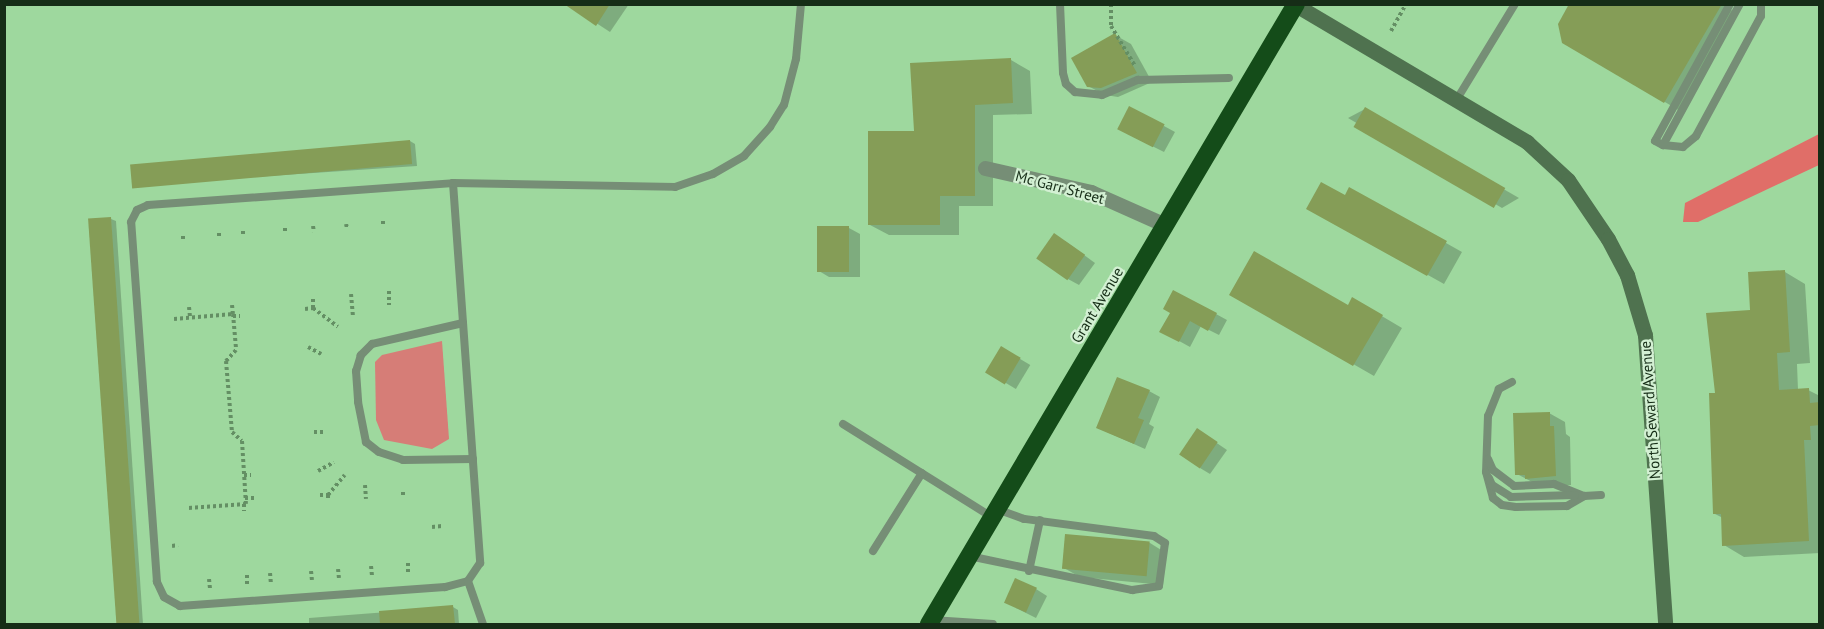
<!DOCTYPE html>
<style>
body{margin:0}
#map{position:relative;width:1824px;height:629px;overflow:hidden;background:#9ed89e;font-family:"PT Sans",sans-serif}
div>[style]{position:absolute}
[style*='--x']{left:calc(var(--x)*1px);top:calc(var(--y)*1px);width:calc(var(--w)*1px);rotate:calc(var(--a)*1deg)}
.green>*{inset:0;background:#d67d77}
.forest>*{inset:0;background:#e06e68}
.shadow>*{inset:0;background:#0003;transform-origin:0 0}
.building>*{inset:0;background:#859d57;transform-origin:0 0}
.path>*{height:4px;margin-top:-2px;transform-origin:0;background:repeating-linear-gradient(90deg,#648f64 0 3px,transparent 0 6px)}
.lane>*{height:8px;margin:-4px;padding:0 4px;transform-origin:4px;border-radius:4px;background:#768e76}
.street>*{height:15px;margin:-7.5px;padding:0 7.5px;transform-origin:7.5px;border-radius:7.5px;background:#768e76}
.secondary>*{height:15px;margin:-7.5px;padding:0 7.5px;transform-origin:7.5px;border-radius:7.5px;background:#4f724f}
.highway>*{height:18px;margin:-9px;padding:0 9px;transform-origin:9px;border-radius:9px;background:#144c19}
span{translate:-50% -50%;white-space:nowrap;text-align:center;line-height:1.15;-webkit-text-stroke:4.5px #d3f0d3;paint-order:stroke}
.street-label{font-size:15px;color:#162d17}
.frame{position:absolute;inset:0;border:6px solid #162d17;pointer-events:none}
</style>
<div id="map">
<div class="green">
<i style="clip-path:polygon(442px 341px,449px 439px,432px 449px,384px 440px,376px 420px,375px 362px,382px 355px)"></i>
</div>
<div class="forest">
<i style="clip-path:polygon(1819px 134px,1819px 165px,1698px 222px,1683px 222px,1685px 203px)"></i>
</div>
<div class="shadow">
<i style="clip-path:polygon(567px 4px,629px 4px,610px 32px)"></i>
<i style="clip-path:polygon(1721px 4px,1738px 14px,1680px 111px,1564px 42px)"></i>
<i style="clip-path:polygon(1115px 35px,1131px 44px,1152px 82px,1118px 97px,1105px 95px,1088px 86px)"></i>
<i style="clip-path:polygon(1011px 60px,1030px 71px,1032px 114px,993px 115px,993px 206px,959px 206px,959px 235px,889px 235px,870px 225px,915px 133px)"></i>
<i style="clip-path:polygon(1365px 109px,1519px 198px,1502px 208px,1348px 118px)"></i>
<i style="clip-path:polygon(1164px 126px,1175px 132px,1164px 152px,1130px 135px)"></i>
<i style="clip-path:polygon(410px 141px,415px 144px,417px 166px,138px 185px,133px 182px)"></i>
<i style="clip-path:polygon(1350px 189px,1462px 252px,1444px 284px,1308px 208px,1346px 197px)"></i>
<i style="clip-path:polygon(111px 219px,116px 221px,143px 624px,118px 623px)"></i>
<i style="clip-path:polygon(849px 228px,860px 234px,860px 277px,829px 277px,819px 271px)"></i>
<i style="clip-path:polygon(1065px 241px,1095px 263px,1079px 285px,1068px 279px)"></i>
<i style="clip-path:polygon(1785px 272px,1805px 284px,1810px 363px,1797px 364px,1798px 390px,1808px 390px,1820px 396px,1820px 553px,1744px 557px,1724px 545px,1723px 518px,1715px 514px,1717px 394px,1752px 312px)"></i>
<i style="clip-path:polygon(1231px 294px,1348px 307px,1353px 299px,1402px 328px,1374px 376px)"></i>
<i style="clip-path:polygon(1172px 312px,1216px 314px,1227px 320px,1219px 335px,1201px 326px,1190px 347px,1161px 331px)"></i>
<i style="left:1002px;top:348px;width:33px;height:28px;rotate:31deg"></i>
<i style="clip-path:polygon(1149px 391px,1160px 397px,1149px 424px,1154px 427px,1145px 449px,1098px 428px)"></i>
<i style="clip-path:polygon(1549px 413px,1565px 422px,1566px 434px,1570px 437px,1571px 485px,1542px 487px,1517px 474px)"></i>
<i style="clip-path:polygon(1208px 437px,1227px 450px,1210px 474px,1200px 468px)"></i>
<i style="clip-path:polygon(1067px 535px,1150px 543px,1166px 553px,1163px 585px,1080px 577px,1064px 568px)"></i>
<i style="clip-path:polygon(1036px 589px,1047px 596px,1036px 618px,1016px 608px)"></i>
<i style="clip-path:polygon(453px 607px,458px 610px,459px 624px,309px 624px,309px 618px)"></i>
</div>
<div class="building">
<i style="clip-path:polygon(564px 4px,610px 4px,596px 26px)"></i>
<i style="clip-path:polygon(1569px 4px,1722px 4px,1664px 103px,1562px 43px,1558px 24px)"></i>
<i style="clip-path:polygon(1115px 33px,1137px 73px,1101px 88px,1087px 87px,1071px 58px)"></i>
<i style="clip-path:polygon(1011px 58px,1013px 103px,975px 105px,975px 196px,940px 196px,940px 225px,868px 225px,868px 131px,914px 131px,910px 63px)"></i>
<i style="left:1129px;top:106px;width:40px;height:26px;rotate:27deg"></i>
<i style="left:1365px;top:107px;width:162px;height:23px;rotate:30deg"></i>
<i style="left:410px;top:140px;width:24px;height:281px;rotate:85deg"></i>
<i style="clip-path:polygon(1321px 182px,1345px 195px,1349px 187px,1447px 241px,1427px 276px,1306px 209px)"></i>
<i style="left:111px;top:217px;width:407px;height:23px;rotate:86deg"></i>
<i style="left:817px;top:226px;width:32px;height:46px"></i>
<i style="left:1054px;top:233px;width:38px;height:31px;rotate:35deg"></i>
<i style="clip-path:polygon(1254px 251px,1348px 305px,1352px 297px,1383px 315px,1353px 366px,1229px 295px)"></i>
<i style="clip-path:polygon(1785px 270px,1790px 352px,1777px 353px,1779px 390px,1809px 388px,1810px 403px,1820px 402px,1820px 425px,1810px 426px,1811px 440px,1804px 440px,1809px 541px,1722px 546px,1721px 514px,1713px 514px,1709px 393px,1715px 393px,1706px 313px,1750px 310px,1748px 272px)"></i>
<i style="clip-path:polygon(1173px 290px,1217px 313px,1208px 331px,1190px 321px,1179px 342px,1159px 332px,1170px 313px,1163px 309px)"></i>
<i style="left:1001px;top:346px;width:23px;height:31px;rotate:31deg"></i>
<i style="clip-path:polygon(1117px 377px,1150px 390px,1138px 418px,1144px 420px,1134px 444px,1096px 428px)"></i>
<i style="clip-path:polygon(1550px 412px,1550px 426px,1554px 426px,1556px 476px,1525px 479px,1525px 475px,1515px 475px,1513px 413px)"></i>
<i style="left:1197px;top:428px;width:25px;height:32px;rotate:34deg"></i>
<i style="left:1065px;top:534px;width:85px;height:35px;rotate:5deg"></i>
<i style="left:1015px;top:578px;width:24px;height:27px;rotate:24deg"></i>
<i style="clip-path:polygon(453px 605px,455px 624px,380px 624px,379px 611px)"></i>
</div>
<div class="path">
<i style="--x:1111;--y:4;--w:22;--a:90"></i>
<i style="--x:1111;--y:26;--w:47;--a:59"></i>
<i style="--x:1391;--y:31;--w:31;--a:-61"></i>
<i style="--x:383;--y:221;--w:5;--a:90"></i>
<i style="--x:346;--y:224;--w:4;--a:76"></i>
<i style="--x:313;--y:226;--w:6;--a:81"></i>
<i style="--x:285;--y:228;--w:4;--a:90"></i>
<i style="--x:243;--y:231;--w:4;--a:90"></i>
<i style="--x:219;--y:233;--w:3;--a:90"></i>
<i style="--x:183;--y:236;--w:3;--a:90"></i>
<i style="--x:389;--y:291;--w:14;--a:90"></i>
<i style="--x:351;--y:294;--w:23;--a:85"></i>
<i style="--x:232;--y:305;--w:9;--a:84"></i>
<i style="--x:189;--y:307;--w:10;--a:84"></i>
<i style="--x:313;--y:308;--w:31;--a:37"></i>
<i style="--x:305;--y:309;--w:8;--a:-7"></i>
<i style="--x:313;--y:308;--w:11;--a:-90"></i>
<i style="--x:233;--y:316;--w:7;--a:0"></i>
<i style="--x:174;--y:319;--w:59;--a:-4.8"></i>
<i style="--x:233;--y:314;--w:36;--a:85"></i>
<i style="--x:236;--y:350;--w:15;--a:132"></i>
<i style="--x:226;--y:361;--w:71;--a:85.2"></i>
<i style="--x:232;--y:432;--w:13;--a:42"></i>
<i style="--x:242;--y:441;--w:63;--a:86.4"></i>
<i style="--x:246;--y:504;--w:58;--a:176.1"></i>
<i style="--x:308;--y:347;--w:15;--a:28"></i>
<i style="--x:314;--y:432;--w:9;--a:0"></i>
<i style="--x:318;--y:471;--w:18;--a:-29"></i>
<i style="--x:244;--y:475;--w:7;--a:0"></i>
<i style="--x:365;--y:485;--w:14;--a:86"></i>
<i style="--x:403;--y:492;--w:5;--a:90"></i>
<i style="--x:320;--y:495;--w:8;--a:0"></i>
<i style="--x:328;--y:495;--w:6;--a:90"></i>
<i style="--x:328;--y:495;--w:26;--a:-50"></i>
<i style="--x:245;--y:498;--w:9;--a:0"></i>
<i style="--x:244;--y:504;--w:7;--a:90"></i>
<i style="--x:432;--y:527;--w:10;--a:-6"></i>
<i style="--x:172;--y:546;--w:6;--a:-9"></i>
<i style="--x:408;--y:563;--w:10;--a:90"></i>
<i style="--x:371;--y:566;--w:10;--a:84"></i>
<i style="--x:338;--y:569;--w:9;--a:84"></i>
<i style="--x:311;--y:571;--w:9;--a:84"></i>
<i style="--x:270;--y:573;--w:11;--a:85"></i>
<i style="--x:247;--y:575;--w:11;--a:90"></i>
<i style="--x:209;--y:579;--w:10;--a:84"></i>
</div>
<div class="lane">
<i style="--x:1060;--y:4;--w:69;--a:87.5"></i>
<i style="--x:1063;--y:73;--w:11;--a:75"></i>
<i style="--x:1066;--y:84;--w:12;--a:42"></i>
<i style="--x:1075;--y:92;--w:27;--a:6"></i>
<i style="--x:1102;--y:95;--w:39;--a:-23"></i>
<i style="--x:1138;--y:80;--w:91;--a:-1.3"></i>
<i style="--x:1730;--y:4;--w:156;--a:118.7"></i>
<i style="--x:1655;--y:141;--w:9;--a:27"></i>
<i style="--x:1663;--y:145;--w:20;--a:6"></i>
<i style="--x:1683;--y:147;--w:17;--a:-40"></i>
<i style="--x:1696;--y:136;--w:136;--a:-61.6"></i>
<i style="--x:1761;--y:16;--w:12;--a:-90"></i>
<i style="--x:1457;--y:99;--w:111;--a:-58.6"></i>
<i style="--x:1663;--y:145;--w:161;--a:-61.4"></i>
<i style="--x:453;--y:183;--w:381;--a:85.9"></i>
<i style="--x:480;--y:563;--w:22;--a:124"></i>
<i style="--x:468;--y:581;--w:24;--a:165"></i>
<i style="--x:445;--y:587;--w:266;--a:175.9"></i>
<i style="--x:180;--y:606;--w:18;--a:-151"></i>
<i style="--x:164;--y:597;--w:17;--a:-115"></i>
<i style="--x:157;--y:582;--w:361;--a:-94.1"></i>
<i style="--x:131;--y:222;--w:13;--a:-63"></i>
<i style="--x:137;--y:210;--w:12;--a:-24"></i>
<i style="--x:148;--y:205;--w:306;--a:-4.1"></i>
<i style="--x:453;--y:183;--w:222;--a:1"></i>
<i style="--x:675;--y:187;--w:40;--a:-18.9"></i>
<i style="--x:713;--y:174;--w:36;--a:-30"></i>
<i style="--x:744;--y:156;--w:39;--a:-48"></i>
<i style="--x:770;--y:127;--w:26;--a:-58"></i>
<i style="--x:784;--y:105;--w:48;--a:-75.4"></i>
<i style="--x:796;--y:59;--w:55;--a:-84.8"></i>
<i style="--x:463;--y:323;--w:93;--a:167"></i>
<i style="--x:372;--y:344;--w:16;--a:135"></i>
<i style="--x:361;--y:355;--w:17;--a:107"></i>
<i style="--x:356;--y:371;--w:31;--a:86"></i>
<i style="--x:358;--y:402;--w:41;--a:78.7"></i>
<i style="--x:366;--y:442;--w:16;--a:38"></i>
<i style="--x:379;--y:452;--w:25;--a:18"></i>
<i style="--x:403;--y:460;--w:70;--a:-0.8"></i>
<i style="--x:1512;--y:382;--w:15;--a:152"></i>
<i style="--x:1499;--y:389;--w:29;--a:112"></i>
<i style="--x:1488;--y:416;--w:56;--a:92"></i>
<i style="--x:1486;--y:472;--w:27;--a:75"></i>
<i style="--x:1493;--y:498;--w:11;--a:38"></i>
<i style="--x:1502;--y:505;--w:14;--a:8"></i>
<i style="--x:1516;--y:507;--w:51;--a:-1.1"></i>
<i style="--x:1567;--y:506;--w:20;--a:-30"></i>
<i style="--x:1584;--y:496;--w:17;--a:-3"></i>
<i style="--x:843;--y:424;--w:176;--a:32"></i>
<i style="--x:1488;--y:459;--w:12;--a:66"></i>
<i style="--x:1493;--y:470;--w:26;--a:37"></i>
<i style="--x:1514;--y:486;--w:40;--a:-2.9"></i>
<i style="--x:1554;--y:484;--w:32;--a:22"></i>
<i style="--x:1489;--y:478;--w:8;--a:67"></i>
<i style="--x:1492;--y:485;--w:22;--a:32"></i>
<i style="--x:1511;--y:497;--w:64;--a:-1.8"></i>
<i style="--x:873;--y:551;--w:92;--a:-57.9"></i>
<i style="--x:969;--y:556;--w:167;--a:11.8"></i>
<i style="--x:1132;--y:590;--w:27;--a:-8"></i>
<i style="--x:1159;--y:586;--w:43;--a:-82.1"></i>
<i style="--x:1165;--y:543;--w:13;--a:-148"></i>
<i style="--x:1154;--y:536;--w:131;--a:-172.5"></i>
<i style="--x:1024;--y:519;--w:29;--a:-160"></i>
<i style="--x:1029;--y:571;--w:52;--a:-77.8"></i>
<i style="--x:468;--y:581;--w:46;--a:70.8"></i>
<i style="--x:932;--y:620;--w:61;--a:3.8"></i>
</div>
<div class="street">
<i style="--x:985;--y:168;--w:109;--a:12.8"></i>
<i style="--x:1091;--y:192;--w:81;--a:24"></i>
</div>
<div class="secondary">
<i style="--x:1294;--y:4;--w:271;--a:30.6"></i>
<i style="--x:1527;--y:142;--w:56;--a:42.8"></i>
<i style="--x:1568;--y:180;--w:71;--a:55.9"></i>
<i style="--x:1608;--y:239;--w:41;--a:62.2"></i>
<i style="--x:1627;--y:275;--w:63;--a:73.3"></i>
<i style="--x:1645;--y:335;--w:290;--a:86"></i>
</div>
<div class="highway">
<i style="--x:929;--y:624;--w:720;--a:-59.38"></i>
</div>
<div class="street-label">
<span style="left:1060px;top:187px;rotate:15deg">Mc Garr Street</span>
<span style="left:1097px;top:305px;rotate:-59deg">Grant Avenue</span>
<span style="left:1650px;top:410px;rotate:-94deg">North Seward Avenue</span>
</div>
<div class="frame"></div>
</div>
